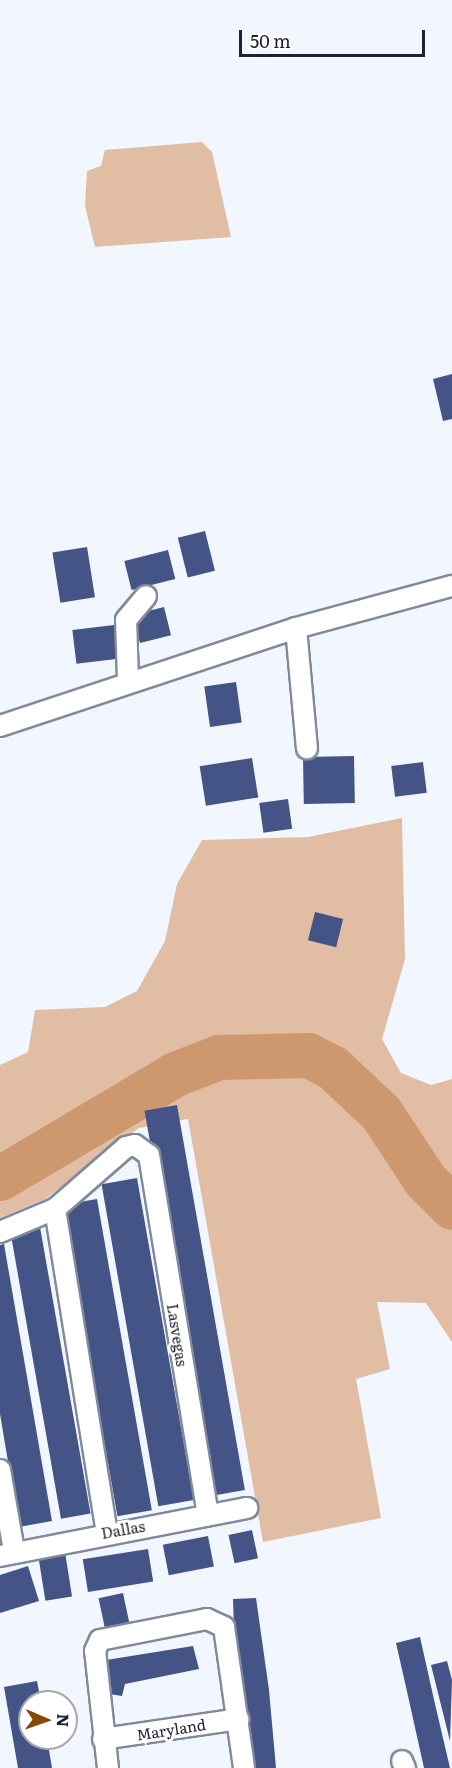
<!DOCTYPE html>
<style>
body{margin:0}
#map{position:relative;width:452px;height:1768px;overflow:hidden;background:#f2f6fe;font-family:Literata,serif}
div>[style]{position:absolute}
[style*='--x']{left:calc(var(--x)*1px);top:calc(var(--y)*1px);width:calc(var(--w)*1px);rotate:calc(var(--a)*1deg)}
.green>*{inset:0;background:#e1bda3}
.river>*{height:45px;margin:-22.5px;padding:0 22.5px;transform-origin:22.5px;border-radius:22.5px;background:#ce986f}
.building>*{inset:0;background:#445487;transform-origin:0 0}
.roads{filter:drop-shadow(2px 0 #81899c) drop-shadow(-2px 0 #81899c) drop-shadow(0 2px #81899c) drop-shadow(0 -2px #81899c)}
.street>*{height:20px;margin:-10px;padding:0 10px;transform-origin:10px;border-radius:10px;background:#fff}
span{translate:-50% -50%;white-space:nowrap;text-align:center;line-height:1.15;-webkit-text-stroke:6px #fff;paint-order:stroke}
.street-label{font-size:15px;color:#20232b}
.north{position:absolute;left:18px;top:1690px;width:60px;height:60px;box-sizing:border-box;background:#fff;border:2px solid #a6a7aa;border-radius:50%;rotate:92deg;font-size:16px;font-weight:700;line-height:24px;text-align:center;color:#20232b}
.north::after{content:'';display:block;margin:auto;width:21px;height:27px;background:#87490a;clip-path:polygon(50% 0,100% 100%,50% 72%,0 100%)}
.scale{position:absolute;left:239px;top:30px;width:186px;height:27px;box-sizing:border-box;border:3px solid #20232b;border-top:0;padding-left:8px;font-size:18px;line-height:21px;white-space:nowrap;color:#20232b;-webkit-text-stroke:4px #fff;paint-order:stroke}
</style>
<div id="map">
<div class="green">
<i style="clip-path:polygon(202px 142px,212px 152px,231px 237px,95px 247px,85px 206px,87px 171px,101px 166px,105px 150px)"></i>
<i style="clip-path:polygon(402px 818px,405px 959px,382px 1039px,401px 1073px,431px 1085px,452px 1079px,452px 1342px,426px 1303px,377px 1302px,390px 1369px,356px 1379px,381px 1518px,263px 1542px,188px 1119px,139px 1128px,45px 1199px,0 1218px,0 1065px,28px 1052px,35px 1010px,105px 1007px,137px 991px,165px 941px,177px 884px,202px 840px,308px 837px)"></i>
</div>
<div class="river">
<i style="--x:0;--y:1178;--w:204;--a:-30.7"></i>
<i style="--x:175;--y:1074;--w:47;--a:-21.1"></i>
<i style="--x:219;--y:1057;--w:89;--a:-1.3"></i>
<i style="--x:308;--y:1055;--w:27;--a:27"></i>
<i style="--x:332;--y:1067;--w:67;--a:43.2"></i>
<i style="--x:381;--y:1113;--w:80;--a:56.7"></i>
<i style="--x:425;--y:1180;--w:38;--a:45"></i>
</div>
<div class="building">
<i style="clip-path:polygon(452px 374px,452px 419px,443px 421px,433px 379px)"></i>
<i style="left:205px;top:531px;width:41px;height:28px;rotate:76deg"></i>
<i style="left:87px;top:547px;width:51px;height:35px;rotate:81deg"></i>
<i style="left:168px;top:550px;width:30px;height:45px;rotate:76deg"></i>
<i style="left:164px;top:607px;width:29px;height:32px;rotate:76deg"></i>
<i style="left:114px;top:625px;width:34px;height:42px;rotate:83deg"></i>
<i style="left:236px;top:682px;width:41px;height:32px;rotate:82deg"></i>
<i style="left:354px;top:756px;width:47px;height:51px;rotate:89deg"></i>
<i style="left:252px;top:758px;width:40px;height:53px;rotate:81deg"></i>
<i style="left:423px;top:762px;width:31px;height:32px;rotate:83deg"></i>
<i style="left:288px;top:799px;width:30px;height:29px;rotate:82deg"></i>
<i style="left:315px;top:912px;width:29px;height:29px;rotate:14deg"></i>
<i style="left:177px;top:1105px;width:391px;height:33px;rotate:80deg"></i>
<i style="left:137px;top:1178px;width:327px;height:36px;rotate:80deg"></i>
<i style="left:97px;top:1199px;width:316px;height:35px;rotate:80deg"></i>
<i style="left:40px;top:1227px;width:291px;height:30px;rotate:80deg"></i>
<i style="clip-path:polygon(4px 1244px,52px 1521px,19px 1527px,0 1414px,0 1245px)"></i>
<i style="left:252px;top:1530px;width:29px;height:24px;rotate:78deg"></i>
<i style="left:208px;top:1536px;width:31px;height:46px;rotate:79deg"></i>
<i style="left:148px;top:1549px;width:33px;height:66px;rotate:81deg"></i>
<i style="left:65px;top:1552px;width:45px;height:27px;rotate:81deg"></i>
<i style="clip-path:polygon(28px 1566px,39px 1601px,0 1613px,0 1575px)"></i>
<i style="left:123px;top:1593px;width:35px;height:25px;rotate:78deg"></i>
<i style="clip-path:polygon(256px 1598px,269px 1690px,276px 1768px,251px 1768px,234px 1630px,233px 1599px)"></i>
<i style="clip-path:polygon(420px 1637px,435px 1704px,450px 1768px,424px 1768px,406px 1687px,396px 1643px)"></i>
<i style="clip-path:polygon(193px 1646px,199px 1669px,125px 1684px,122px 1696px,103px 1693px,100px 1661px)"></i>
<i style="clip-path:polygon(447px 1661px,452px 1680px,450px 1741px,431px 1665px)"></i>
<i style="clip-path:polygon(37px 1681px,41px 1702px,30px 1702px,30px 1738px,47px 1738px,52px 1768px,18px 1768px,4px 1687px)"></i>
</div>
<div class="roads">
<div class="street">
<i style="--x:296;--y:628;--w:121;--a:84.8"></i>
<i style="--x:128;--y:680;--w:60;--a:-91.9"></i>
<i style="--x:126;--y:620;--w:31;--a:-50"></i>
<i style="--x:0;--y:726;--w:312;--a:-18.3"></i>
<i style="--x:296;--y:628;--w:162;--a:-15.1"></i>
<i style="--x:55;--y:1209;--w:327;--a:80.9"></i>
<i style="--x:0;--y:1232;--w:60;--a:-22.7"></i>
<i style="--x:55;--y:1209;--w:94;--a:-41.1"></i>
<i style="--x:126;--y:1147;--w:9;--a:-13"></i>
<i style="--x:135;--y:1145;--w:17;--a:36"></i>
<i style="--x:149;--y:1155;--w:365;--a:80.7"></i>
<i style="--x:0;--y:1470;--w:82;--a:80.2"></i>
<i style="--x:0;--y:1556;--w:252;--a:-11"></i>
<i style="--x:103;--y:1739;--w:137;--a:-8.4"></i>
<i style="--x:402;--y:1761;--w:8;--a:67"></i>
<i style="--x:108;--y:1768;--w:118;--a:-96.3"></i>
<i style="--x:95;--y:1651;--w:12;--a:-66"></i>
<i style="--x:100;--y:1640;--w:109;--a:-11.1"></i>
<i style="--x:207;--y:1619;--w:19;--a:25"></i>
<i style="--x:224;--y:1627;--w:142;--a:81.9"></i>
</div>
</div>
<div class="street-label">
<span style="left:178px;top:1335px;rotate:81deg">Lasvegas</span>
<span style="left:123px;top:1529px;rotate:-10deg">Dallas</span>
<span style="left:171px;top:1729px;rotate:-9deg">Maryland</span>
</div>
<div class="north">N</div>
<div class="scale">50 m</div>
</div>
